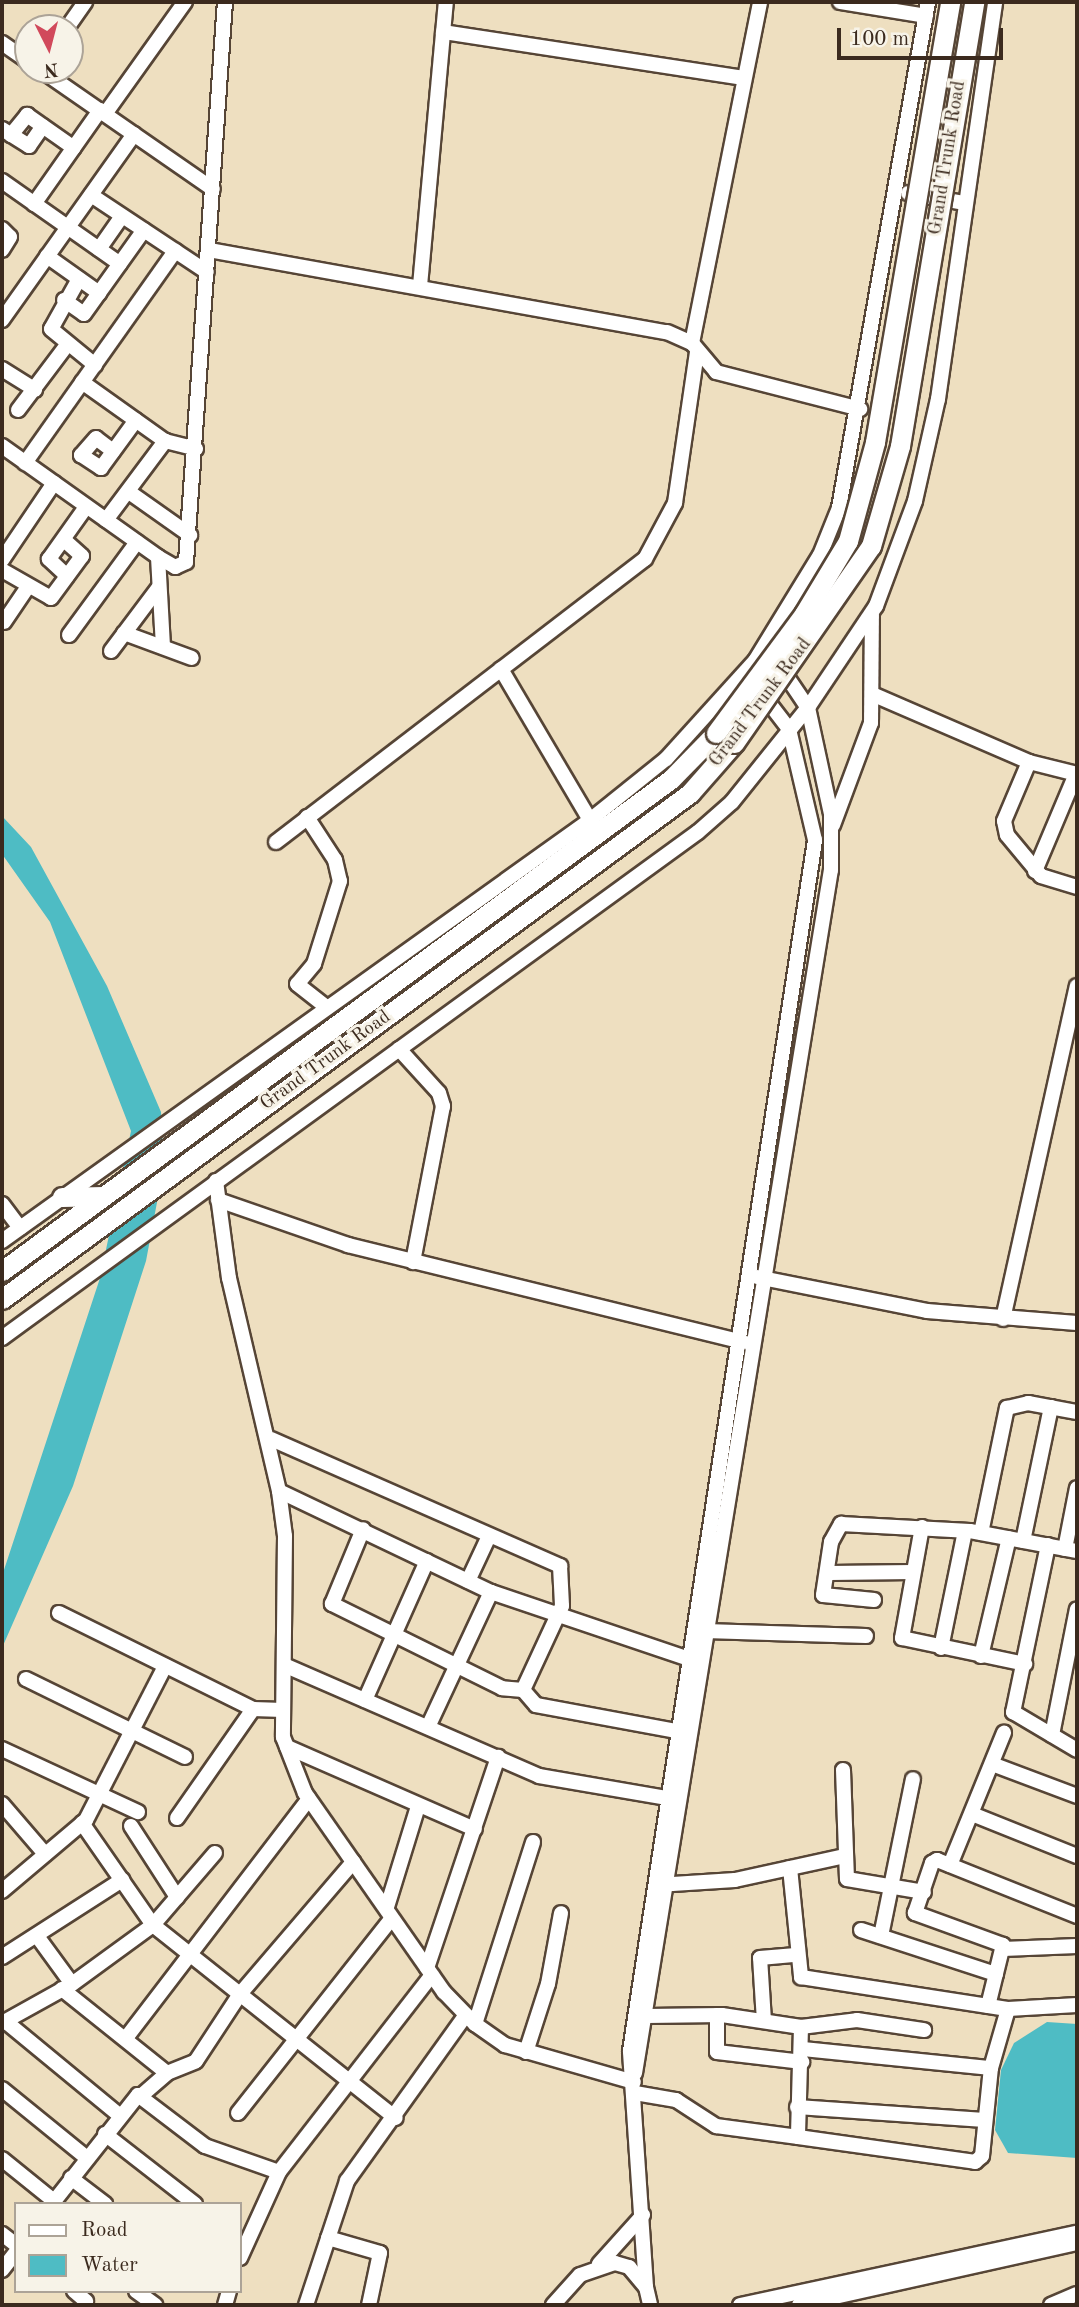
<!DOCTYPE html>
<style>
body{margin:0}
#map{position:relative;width:1079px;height:2307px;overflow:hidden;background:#eedfc0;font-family:"Old Standard TT",serif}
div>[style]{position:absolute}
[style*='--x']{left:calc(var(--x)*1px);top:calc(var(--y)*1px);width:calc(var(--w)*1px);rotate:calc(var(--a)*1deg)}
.water>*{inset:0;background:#4ebcc4}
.roads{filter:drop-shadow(2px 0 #564536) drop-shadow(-2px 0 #564536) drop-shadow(0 2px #564536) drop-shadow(0 -2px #564536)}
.minor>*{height:14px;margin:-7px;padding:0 7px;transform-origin:7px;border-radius:7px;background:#fff}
.highway>*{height:19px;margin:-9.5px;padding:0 9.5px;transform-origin:9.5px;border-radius:9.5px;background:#fff}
.bridges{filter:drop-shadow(2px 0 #564536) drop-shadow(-2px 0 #564536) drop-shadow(0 2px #564536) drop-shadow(0 -2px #564536)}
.highway-bridge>*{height:19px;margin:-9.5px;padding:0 9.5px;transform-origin:9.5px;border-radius:9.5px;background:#fff}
span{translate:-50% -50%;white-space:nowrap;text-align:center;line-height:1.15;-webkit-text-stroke:6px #f7f3e8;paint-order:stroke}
.street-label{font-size:19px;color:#3b2a1e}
.frame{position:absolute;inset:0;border:4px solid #3b2a1e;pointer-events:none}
.legend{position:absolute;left:14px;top:2202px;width:228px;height:91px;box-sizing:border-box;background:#f7f3e8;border:2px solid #aca397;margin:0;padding:9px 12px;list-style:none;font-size:21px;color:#3b2a1e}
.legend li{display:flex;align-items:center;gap:14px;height:35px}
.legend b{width:35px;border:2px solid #aca397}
.north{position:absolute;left:14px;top:14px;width:70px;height:70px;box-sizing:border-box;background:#f7f3e8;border:2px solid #aca397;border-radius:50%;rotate:174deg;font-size:19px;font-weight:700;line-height:28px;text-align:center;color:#3b2a1e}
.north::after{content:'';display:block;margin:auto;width:24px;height:32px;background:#d1495b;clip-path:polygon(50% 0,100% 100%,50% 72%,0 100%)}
.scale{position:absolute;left:837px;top:28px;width:166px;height:32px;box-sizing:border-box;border:4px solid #3b2a1e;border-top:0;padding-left:9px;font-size:21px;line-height:24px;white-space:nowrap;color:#3b2a1e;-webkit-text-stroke:5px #f7f3e8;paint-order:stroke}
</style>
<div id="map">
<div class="water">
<i style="clip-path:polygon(2px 816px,31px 847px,107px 986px,161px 1112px,164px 1165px,146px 1261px,73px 1486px,2px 1648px,2px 1576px,100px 1278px,131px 1131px,50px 922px,2px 854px)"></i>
<i style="clip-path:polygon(1047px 2022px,1077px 2024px,1077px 2158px,1008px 2153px,995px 2130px,1001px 2070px,1014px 2043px)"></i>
</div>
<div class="roads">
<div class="minor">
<i style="--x:840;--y:2;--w:87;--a:9.2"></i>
<i style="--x:67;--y:28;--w:32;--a:-55"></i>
<i style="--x:443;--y:32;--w:304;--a:8.7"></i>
<i style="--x:2;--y:43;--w:32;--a:35"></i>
<i style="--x:41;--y:70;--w:209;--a:34.7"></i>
<i style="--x:105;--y:114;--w:138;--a:-54.5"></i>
<i style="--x:2;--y:129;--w:32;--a:32"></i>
<i style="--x:29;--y:146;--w:24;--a:-55"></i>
<i style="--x:11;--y:135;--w:26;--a:-51"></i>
<i style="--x:27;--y:115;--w:57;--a:35.1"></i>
<i style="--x:2;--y:181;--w:144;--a:35.1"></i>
<i style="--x:908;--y:193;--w:58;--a:10"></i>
<i style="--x:91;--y:195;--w:139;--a:33.6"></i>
<i style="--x:34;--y:204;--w:115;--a:-54.9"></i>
<i style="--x:2;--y:229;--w:11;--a:45"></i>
<i style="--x:10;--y:237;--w:15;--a:122"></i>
<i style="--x:99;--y:249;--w:40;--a:-55.1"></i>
<i style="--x:209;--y:250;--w:465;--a:10.2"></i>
<i style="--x:667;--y:332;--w:27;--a:24"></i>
<i style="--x:692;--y:343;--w:38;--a:50"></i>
<i style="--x:716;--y:372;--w:149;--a:14.4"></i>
<i style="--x:47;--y:256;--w:64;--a:35.4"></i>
<i style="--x:79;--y:279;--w:57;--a:119.2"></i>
<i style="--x:51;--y:329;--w:57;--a:39.3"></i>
<i style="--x:420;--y:286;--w:285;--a:-84.8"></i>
<i style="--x:64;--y:300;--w:24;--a:35"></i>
<i style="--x:84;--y:314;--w:103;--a:-54.5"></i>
<i style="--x:2;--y:320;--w:228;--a:-54.6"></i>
<i style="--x:692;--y:343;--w:348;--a:-78.7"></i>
<i style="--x:2;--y:369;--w:39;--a:32"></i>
<i style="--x:82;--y:382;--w:102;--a:35.4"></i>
<i style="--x:165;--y:441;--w:32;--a:14"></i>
<i style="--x:18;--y:410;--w:81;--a:-53"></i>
<i style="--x:2;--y:446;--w:191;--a:35.4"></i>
<i style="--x:158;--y:557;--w:20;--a:30"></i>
<i style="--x:175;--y:567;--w:12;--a:-24"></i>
<i style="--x:186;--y:562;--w:561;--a:-86.02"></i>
<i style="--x:113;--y:451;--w:21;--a:-143"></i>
<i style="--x:96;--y:438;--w:23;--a:131"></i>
<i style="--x:81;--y:455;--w:24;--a:33"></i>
<i style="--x:101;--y:468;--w:59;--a:-53.9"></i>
<i style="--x:25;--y:463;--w:260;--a:-54.7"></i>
<i style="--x:129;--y:492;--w:75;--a:35.2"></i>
<i style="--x:106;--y:520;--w:99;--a:-53.2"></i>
<i style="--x:158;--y:557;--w:90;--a:86.8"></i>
<i style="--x:2;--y:560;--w:93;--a:-56"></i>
<i style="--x:2;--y:570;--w:56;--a:29.7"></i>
<i style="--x:51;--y:598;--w:52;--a:-53.6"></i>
<i style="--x:82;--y:556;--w:24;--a:-138"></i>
<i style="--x:67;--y:576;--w:25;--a:-137"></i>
<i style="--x:49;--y:559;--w:64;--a:-54.6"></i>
<i style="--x:4;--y:622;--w:41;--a:-55.9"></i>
<i style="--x:124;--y:633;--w:72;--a:20.2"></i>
<i style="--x:69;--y:635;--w:115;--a:-53.8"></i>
<i style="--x:111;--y:651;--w:80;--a:-53.1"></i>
<i style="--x:501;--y:669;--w:175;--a:59.5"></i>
<i style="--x:872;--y:694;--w:171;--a:23.4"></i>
<i style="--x:1029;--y:762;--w:49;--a:14"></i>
<i style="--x:1029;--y:762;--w:64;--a:113"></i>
<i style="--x:1004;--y:821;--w:14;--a:78"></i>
<i style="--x:1007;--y:835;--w:53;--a:50.3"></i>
<i style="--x:1041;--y:876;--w:38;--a:17"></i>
<i style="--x:307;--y:817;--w:51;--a:56.9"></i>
<i style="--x:335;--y:860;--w:22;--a:77"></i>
<i style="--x:340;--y:881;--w:87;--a:107.4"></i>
<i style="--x:314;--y:964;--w:26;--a:130"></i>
<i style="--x:297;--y:984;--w:36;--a:38"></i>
<i style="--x:833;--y:825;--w:109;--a:-69.6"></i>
<i style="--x:871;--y:723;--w:108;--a:-89.5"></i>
<i style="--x:276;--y:842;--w:465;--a:-37.5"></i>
<i style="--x:645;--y:559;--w:64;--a:-61.8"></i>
<i style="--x:675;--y:503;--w:152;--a:-81.7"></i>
<i style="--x:1035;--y:871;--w:105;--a:-67.1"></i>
<i style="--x:399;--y:1049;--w:59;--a:47.7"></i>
<i style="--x:439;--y:1093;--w:14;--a:73"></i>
<i style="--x:443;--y:1106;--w:159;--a:100.9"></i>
<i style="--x:216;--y:1181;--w:98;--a:82.4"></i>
<i style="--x:229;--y:1278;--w:219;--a:76.8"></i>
<i style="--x:279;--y:1491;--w:45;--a:82.4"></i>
<i style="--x:285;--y:1536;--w:201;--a:90.6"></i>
<i style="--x:283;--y:1737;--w:60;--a:68.6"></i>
<i style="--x:305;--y:1793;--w:243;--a:55.1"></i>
<i style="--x:444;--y:1992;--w:45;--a:45.9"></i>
<i style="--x:475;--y:2024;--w:37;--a:35"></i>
<i style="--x:505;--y:2045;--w:134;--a:16"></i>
<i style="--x:218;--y:1200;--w:138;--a:19.1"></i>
<i style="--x:348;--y:1245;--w:408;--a:13.8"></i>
<i style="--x:2;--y:1204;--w:30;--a:53"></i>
<i style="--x:2;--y:1241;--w:723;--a:-35.6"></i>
<i style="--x:590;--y:820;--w:97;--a:-38.8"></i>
<i style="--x:666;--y:759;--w:132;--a:-47.8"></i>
<i style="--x:755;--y:661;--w:124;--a:-58.5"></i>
<i style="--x:820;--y:555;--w:51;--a:-68"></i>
<i style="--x:839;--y:508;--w:514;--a:-80.02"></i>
<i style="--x:757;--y:1277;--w:173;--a:11.3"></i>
<i style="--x:927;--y:1311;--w:150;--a:4.6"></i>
<i style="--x:1003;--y:1319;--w:341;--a:-77.5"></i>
<i style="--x:2;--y:1338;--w:860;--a:-36.02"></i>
<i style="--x:698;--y:832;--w:45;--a:-41.4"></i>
<i style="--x:732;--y:802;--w:123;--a:-51.3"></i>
<i style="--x:809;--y:706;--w:120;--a:-56.2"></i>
<i style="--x:876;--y:606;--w:112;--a:-69.6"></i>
<i style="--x:915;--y:501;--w:105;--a:-77.3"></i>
<i style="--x:938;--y:399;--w:401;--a:-81.8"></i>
<i style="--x:271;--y:1439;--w:316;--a:23.7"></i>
<i style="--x:560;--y:1566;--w:40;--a:87.1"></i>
<i style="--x:562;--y:1606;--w:93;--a:114.9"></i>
<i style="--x:523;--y:1690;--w:21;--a:-175"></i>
<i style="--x:502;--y:1688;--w:190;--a:-153.7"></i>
<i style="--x:332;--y:1604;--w:81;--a:-67.5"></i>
<i style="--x:279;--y:1491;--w:235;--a:25.5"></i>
<i style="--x:491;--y:1592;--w:215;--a:18.7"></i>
<i style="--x:922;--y:1527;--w:113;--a:100.2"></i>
<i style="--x:902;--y:1638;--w:126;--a:11.9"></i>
<i style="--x:981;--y:1533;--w:128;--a:-78.3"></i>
<i style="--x:1007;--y:1408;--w:22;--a:-13"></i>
<i style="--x:1028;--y:1403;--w:50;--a:10.4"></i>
<i style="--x:1023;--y:1541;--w:137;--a:-78.2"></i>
<i style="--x:1048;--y:1545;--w:171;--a:101.8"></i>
<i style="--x:1013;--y:1712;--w:74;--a:30.7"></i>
<i style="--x:1065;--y:1549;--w:62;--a:-78.9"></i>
<i style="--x:830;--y:1573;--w:83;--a:-0.7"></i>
<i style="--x:468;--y:1581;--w:50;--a:-65"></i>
<i style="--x:874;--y:1600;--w:51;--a:-174.4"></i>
<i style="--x:823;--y:1595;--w:54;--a:-81.4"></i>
<i style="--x:831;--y:1542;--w:21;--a:-61"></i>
<i style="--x:841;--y:1524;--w:129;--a:3.1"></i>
<i style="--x:970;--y:1531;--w:109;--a:10.6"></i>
<i style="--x:59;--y:1613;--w:216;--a:26.3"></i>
<i style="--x:253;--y:1709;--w:30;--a:2"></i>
<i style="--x:705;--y:1631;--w:161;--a:1.8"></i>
<i style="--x:941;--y:1648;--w:119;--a:-78.4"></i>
<i style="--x:981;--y:1656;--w:121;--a:-76.7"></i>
<i style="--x:284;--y:1665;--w:278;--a:23.5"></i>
<i style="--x:539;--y:1776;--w:129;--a:9.8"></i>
<i style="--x:26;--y:1679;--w:177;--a:26.1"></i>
<i style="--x:523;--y:1690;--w:20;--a:49"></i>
<i style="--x:536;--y:1705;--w:142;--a:10.5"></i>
<i style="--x:365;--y:1700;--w:152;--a:-66"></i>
<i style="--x:428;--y:1727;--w:149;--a:-65"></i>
<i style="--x:1052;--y:1735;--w:128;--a:-78.8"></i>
<i style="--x:287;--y:1747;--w:205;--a:23.6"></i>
<i style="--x:2;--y:1749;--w:150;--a:24.9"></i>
<i style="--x:992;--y:1764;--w:91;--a:20.6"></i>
<i style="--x:843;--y:1770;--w:109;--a:87.9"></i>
<i style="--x:847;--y:1879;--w:78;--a:9.6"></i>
<i style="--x:2;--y:1804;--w:66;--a:49.3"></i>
<i style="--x:972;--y:1814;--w:113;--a:21.8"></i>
<i style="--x:177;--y:1818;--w:133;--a:-55.1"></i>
<i style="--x:82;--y:1823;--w:124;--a:55.2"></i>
<i style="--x:153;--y:1925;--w:310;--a:38.5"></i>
<i style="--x:131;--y:1826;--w:85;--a:57.1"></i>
<i style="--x:950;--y:1865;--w:143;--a:-67.8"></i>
<i style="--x:790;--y:1868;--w:110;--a:84.2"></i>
<i style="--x:801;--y:1977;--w:209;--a:8.8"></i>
<i style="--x:1008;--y:2009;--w:69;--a:-3.3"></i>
<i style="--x:657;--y:1885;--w:78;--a:-3.7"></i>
<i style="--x:735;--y:1880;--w:113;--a:-12.3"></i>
<i style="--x:2;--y:1891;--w:110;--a:-40.2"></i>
<i style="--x:86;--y:1820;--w:173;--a:-62.8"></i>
<i style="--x:387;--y:1907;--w:106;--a:-72.9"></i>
<i style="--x:861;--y:1930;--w:142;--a:18.1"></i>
<i style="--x:37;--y:1936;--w:59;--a:53.9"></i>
<i style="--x:881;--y:1936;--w:160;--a:-78.5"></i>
<i style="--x:1003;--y:1949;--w:74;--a:-2.3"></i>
<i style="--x:2;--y:1957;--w:143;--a:-32.7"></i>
<i style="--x:427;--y:1968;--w:223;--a:-71.4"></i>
<i style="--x:62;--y:1989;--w:134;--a:38.7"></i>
<i style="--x:988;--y:2006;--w:63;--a:-76.2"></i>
<i style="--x:1003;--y:1945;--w:94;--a:-160"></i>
<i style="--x:915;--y:1913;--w:53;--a:-71.2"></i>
<i style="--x:932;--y:1863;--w:6;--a:-31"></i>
<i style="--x:937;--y:1860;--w:151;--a:21.8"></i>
<i style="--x:717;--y:2015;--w:37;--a:90"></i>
<i style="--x:717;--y:2052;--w:86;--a:6.7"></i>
<i style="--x:647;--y:2016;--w:75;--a:-0.8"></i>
<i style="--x:722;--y:2015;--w:80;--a:8.6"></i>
<i style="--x:801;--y:2027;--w:110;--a:91.6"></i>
<i style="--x:798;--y:2137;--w:179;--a:8"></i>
<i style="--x:975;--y:2162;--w:9;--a:-41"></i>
<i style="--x:982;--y:2156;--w:88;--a:-84.2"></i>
<i style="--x:991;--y:2068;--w:61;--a:-73.9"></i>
<i style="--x:5;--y:2021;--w:148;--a:39.5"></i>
<i style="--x:764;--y:2021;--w:63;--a:-93.6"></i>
<i style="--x:760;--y:1958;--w:36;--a:-5"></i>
<i style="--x:2;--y:2023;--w:80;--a:-29.1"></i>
<i style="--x:72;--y:1984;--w:100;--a:-36.1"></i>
<i style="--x:153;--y:1925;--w:95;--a:-49.3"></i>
<i style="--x:475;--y:2024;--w:191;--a:-72.3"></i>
<i style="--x:801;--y:2027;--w:56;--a:-7.1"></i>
<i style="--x:857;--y:2020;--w:68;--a:8.5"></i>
<i style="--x:126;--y:2038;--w:301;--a:-52.6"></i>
<i style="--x:803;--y:2049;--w:189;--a:5.8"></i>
<i style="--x:526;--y:2052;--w:71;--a:-72.1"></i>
<i style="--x:548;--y:1984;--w:72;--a:-79.6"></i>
<i style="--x:635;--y:2073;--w:1219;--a:-80.75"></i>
<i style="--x:831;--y:870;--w:56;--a:-90"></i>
<i style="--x:831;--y:814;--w:108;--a:-102.2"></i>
<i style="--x:808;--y:708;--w:52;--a:-124"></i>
<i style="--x:2;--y:2089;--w:109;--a:39.1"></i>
<i style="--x:635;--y:2093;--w:42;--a:9.7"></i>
<i style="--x:676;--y:2100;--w:48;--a:33"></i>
<i style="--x:716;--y:2126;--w:83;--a:7.6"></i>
<i style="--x:142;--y:2095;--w:33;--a:-41"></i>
<i style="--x:167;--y:2073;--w:31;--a:-22"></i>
<i style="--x:196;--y:2061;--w:80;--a:-56.7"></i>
<i style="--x:240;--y:1994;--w:174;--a:-49.4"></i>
<i style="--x:797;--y:2107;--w:188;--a:4"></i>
<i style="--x:238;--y:2113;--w:248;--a:-51.7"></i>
<i style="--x:105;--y:2134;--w:114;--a:37.9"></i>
<i style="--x:2;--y:2159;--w:67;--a:38.9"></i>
<i style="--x:71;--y:2178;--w:43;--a:37.4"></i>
<i style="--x:52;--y:2204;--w:139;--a:-51.7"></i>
<i style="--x:138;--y:2095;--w:84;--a:37.3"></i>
<i style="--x:205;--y:2146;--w:78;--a:19.4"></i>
<i style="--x:2;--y:2234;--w:18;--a:38"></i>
<i style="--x:328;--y:2238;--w:54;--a:16.1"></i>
<i style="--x:380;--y:2253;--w:53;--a:101.9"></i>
<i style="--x:240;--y:2258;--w:94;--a:-65.6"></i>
<i style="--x:279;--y:2172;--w:249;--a:-52.2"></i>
<i style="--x:599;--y:2264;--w:66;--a:-48.1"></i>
<i style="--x:2;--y:2270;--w:23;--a:-52"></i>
<i style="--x:646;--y:2287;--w:237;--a:-93.9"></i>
<i style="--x:630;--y:2051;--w:1225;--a:-81.31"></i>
<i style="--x:815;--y:840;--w:114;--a:-103.2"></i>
<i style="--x:789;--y:729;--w:71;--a:-127.5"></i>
<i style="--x:74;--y:2291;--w:16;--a:40"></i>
<i style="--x:136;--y:2291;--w:24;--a:36"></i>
<i style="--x:225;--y:2305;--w:15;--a:-74"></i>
<i style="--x:306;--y:2305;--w:131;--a:-71.7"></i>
<i style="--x:347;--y:2181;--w:204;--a:-54.4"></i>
<i style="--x:553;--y:2305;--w:40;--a:-48"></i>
<i style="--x:580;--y:2275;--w:37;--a:-19"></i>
<i style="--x:615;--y:2263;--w:15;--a:16"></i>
<i style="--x:629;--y:2267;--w:26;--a:50"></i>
<i style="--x:646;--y:2287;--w:18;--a:77"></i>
<i style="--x:740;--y:2305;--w:345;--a:-12.1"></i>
<i style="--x:799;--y:2305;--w:285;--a:-12.6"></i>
<i style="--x:1051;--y:2305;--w:28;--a:-23"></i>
</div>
<div class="highway">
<i style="--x:62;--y:1197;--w:41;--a:-1.4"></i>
<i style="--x:2;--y:1271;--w:830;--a:-36.33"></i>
<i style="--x:671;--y:779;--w:64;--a:-45.6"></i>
<i style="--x:2;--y:1299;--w:854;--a:-36.33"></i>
<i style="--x:690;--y:793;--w:67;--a:-48.7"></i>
</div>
</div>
<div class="bridges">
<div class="highway-bridge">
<i style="--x:716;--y:733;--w:148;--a:-53.5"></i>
<i style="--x:804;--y:614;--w:85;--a:-58.9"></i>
<i style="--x:848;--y:541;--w:103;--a:-74.7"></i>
<i style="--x:875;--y:442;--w:446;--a:-80.3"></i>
<i style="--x:734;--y:743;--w:240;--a:-55.2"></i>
<i style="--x:871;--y:546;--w:104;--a:-73.8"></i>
<i style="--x:900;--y:446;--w:450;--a:-80.5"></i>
</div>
</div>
<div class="street-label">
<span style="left:948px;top:158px;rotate:-81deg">Grand Trunk Road</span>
<span style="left:761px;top:703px;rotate:-53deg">Grand Trunk Road</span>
<span style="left:326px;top:1061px;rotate:-36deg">Grand Trunk Road</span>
</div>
<div class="frame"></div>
<ul class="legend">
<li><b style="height:9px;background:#fff"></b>Road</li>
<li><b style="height:19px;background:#4ebcc4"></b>Water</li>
</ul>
<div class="north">N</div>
<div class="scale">100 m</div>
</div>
